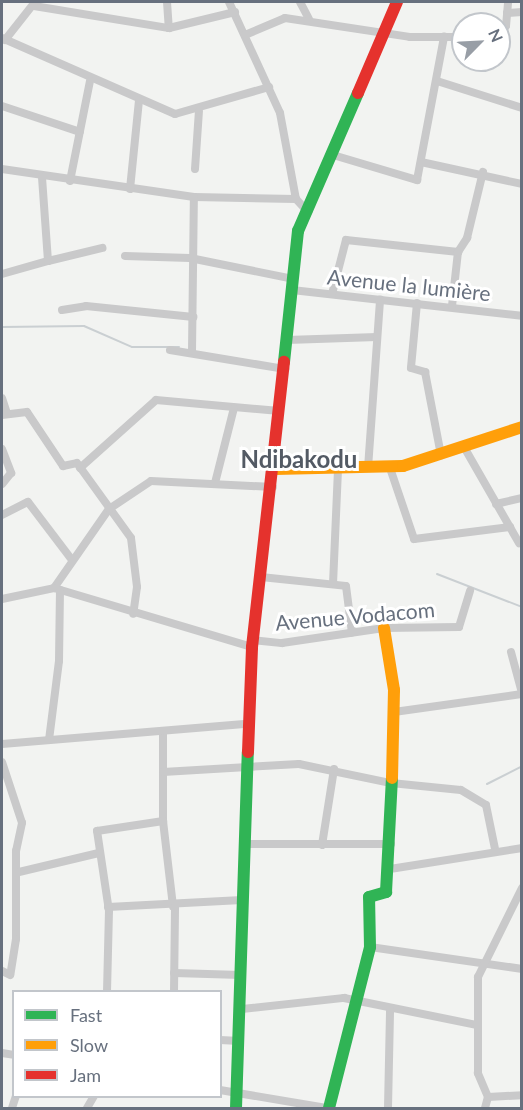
<!DOCTYPE html>
<meta charset="utf-8">
<style>
body{margin:0}
#map{position:relative;width:523px;height:1110px;overflow:hidden;background:#f2f3f1;font-family:Lato,sans-serif}
div>[style]{position:absolute}
[style*='--x']{left:calc(var(--x)*1px);top:calc(var(--y)*1px);width:calc(var(--w)*1px);rotate:calc(var(--a)*1deg)}
.stream>*{height:2px;margin:-1px;padding:0 1px;transform-origin:1px;border-radius:1px;background:#cacfd2}
.street>*{height:8px;margin:-4px;padding:0 4px;transform-origin:4px;border-radius:4px;background:#c9c9ca}
.fast>*{height:12px;margin:-6px;padding:0 6px;transform-origin:6px;border-radius:6px;background:#30b455}
.slow>*{height:12px;margin:-6px;padding:0 6px;transform-origin:6px;border-radius:6px;background:#ff9f0a}
.jam>*{height:12px;margin:-6px;padding:0 6px;transform-origin:6px;border-radius:6px;background:#e5322d}
span{translate:-50% -50%;white-space:nowrap;text-align:center;line-height:1.15;-webkit-text-stroke:6px #fff;paint-order:stroke}
.street-label{font-size:21px;color:#67707e}
.quarter-label{font-size:24px;color:#535a64;font-weight:700}
.frame{position:absolute;inset:0;border:3px solid #67707e;pointer-events:none}
.legend{position:absolute;left:12px;top:990px;width:210px;height:108px;box-sizing:border-box;background:#fff;border:2px solid #c2c6cb;margin:0;padding:8px 10px;list-style:none;font-size:18px;color:#67707e}
.legend li{display:flex;align-items:center;gap:12px;height:30px}
.legend b{width:30px;border:2px solid #c2c6cb}
.north{position:absolute;left:451px;top:12px;width:60px;height:60px;box-sizing:border-box;background:#fff;border:2px solid #c2c6cb;border-radius:50%;rotate:66deg;font-size:16px;font-weight:700;line-height:24px;text-align:center;color:#67707e}
.north::after{content:'';display:block;margin:auto;width:21px;height:27px;background:#989ea6;clip-path:polygon(50% 0,100% 100%,50% 72%,0 100%)}
</style>
<div id="map">
<div class="stream">
<i style="--x:2;--y:327;--w:82;--a:-0.7"></i>
<i style="--x:84;--y:326;--w:52;--a:23.6"></i>
<i style="--x:132;--y:347;--w:47;--a:0"></i>
<i style="--x:437;--y:574;--w:91;--a:21.2"></i>
<i style="--x:487;--y:784;--w:39;--a:-27"></i>
</div>
<div class="street">
<i style="--x:167;--y:2;--w:26;--a:86"></i>
<i style="--x:229;--y:2;--w:122;--a:65.3"></i>
<i style="--x:280;--y:113;--w:87;--a:79.5"></i>
<i style="--x:296;--y:199;--w:18;--a:47"></i>
<i style="--x:300;--y:2;--w:19;--a:62"></i>
<i style="--x:34;--y:6;--w:137;--a:9.3"></i>
<i style="--x:169;--y:28;--w:68;--a:-13.6"></i>
<i style="--x:507;--y:13;--w:15;--a:-4"></i>
<i style="--x:245;--y:35;--w:43;--a:-23"></i>
<i style="--x:285;--y:18;--w:126;--a:8.6"></i>
<i style="--x:410;--y:37;--w:53;--a:0"></i>
<i style="--x:499;--y:35;--w:11;--a:-52"></i>
<i style="--x:506;--y:26;--w:24;--a:-85"></i>
<i style="--x:2;--y:38;--w:189;--a:23.7"></i>
<i style="--x:175;--y:114;--w:98;--a:-16"></i>
<i style="--x:5;--y:40;--w:48;--a:-51.7"></i>
<i style="--x:437;--y:81;--w:89;--a:17.6"></i>
<i style="--x:2;--y:106;--w:82;--a:18.4"></i>
<i style="--x:333;--y:155;--w:88;--a:16.6"></i>
<i style="--x:417;--y:180;--w:146;--a:-79.3"></i>
<i style="--x:421;--y:162;--w:103;--a:12.3"></i>
<i style="--x:2;--y:169;--w:194;--a:8.3"></i>
<i style="--x:194;--y:197;--w:102;--a:1.1"></i>
<i style="--x:195;--y:169;--w:58;--a:-86.1"></i>
<i style="--x:70;--y:181;--w:102;--a:-78.7"></i>
<i style="--x:130;--y:189;--w:89;--a:-84.2"></i>
<i style="--x:125;--y:256;--w:65;--a:1.8"></i>
<i style="--x:190;--y:258;--w:105;--a:11.5"></i>
<i style="--x:48;--y:261;--w:56;--a:-13.5"></i>
<i style="--x:2;--y:274;--w:48;--a:-15.8"></i>
<i style="--x:48;--y:261;--w:84;--a:-94.1"></i>
<i style="--x:292;--y:290;--w:231;--a:6.4"></i>
<i style="--x:332;--y:294;--w:56;--a:-75.5"></i>
<i style="--x:346;--y:240;--w:113;--a:6.1"></i>
<i style="--x:417;--y:303;--w:65;--a:95.3"></i>
<i style="--x:411;--y:368;--w:15;--a:16"></i>
<i style="--x:425;--y:372;--w:85;--a:79.1"></i>
<i style="--x:452;--y:306;--w:54;--a:-83.7"></i>
<i style="--x:458;--y:252;--w:17;--a:-57"></i>
<i style="--x:467;--y:238;--w:68;--a:-76.4"></i>
<i style="--x:62;--y:310;--w:24;--a:-9"></i>
<i style="--x:86;--y:306;--w:108;--a:5.9"></i>
<i style="--x:287;--y:340;--w:90;--a:-1.9"></i>
<i style="--x:170;--y:350;--w:117;--a:9.4"></i>
<i style="--x:192;--y:351;--w:154;--a:-89.3"></i>
<i style="--x:2;--y:398;--w:16;--a:72"></i>
<i style="--x:2;--y:415;--w:25;--a:-7"></i>
<i style="--x:27;--y:412;--w:65;--a:56.3"></i>
<i style="--x:63;--y:466;--w:14;--a:-12"></i>
<i style="--x:77;--y:463;--w:92;--a:54.2"></i>
<i style="--x:131;--y:538;--w:49;--a:83"></i>
<i style="--x:137;--y:587;--w:27;--a:98"></i>
<i style="--x:464;--y:447;--w:111;--a:60.2"></i>
<i style="--x:2;--y:449;--w:26;--a:69"></i>
<i style="--x:11;--y:473;--w:14;--a:129"></i>
<i style="--x:80;--y:468;--w:102;--a:-41.8"></i>
<i style="--x:156;--y:400;--w:124;--a:5.1"></i>
<i style="--x:368;--y:468;--w:169;--a:-85.9"></i>
<i style="--x:390;--y:468;--w:75;--a:71.3"></i>
<i style="--x:414;--y:539;--w:97;--a:-7.1"></i>
<i style="--x:215;--y:483;--w:77;--a:-75.8"></i>
<i style="--x:496;--y:504;--w:27;--a:-13"></i>
<i style="--x:2;--y:515;--w:29;--a:-27"></i>
<i style="--x:28;--y:502;--w:73;--a:52.8"></i>
<i style="--x:261;--y:577;--w:85;--a:6"></i>
<i style="--x:346;--y:586;--w:47;--a:82.7"></i>
<i style="--x:333;--y:584;--w:116;--a:-87.5"></i>
<i style="--x:54;--y:588;--w:96;--a:-55.2"></i>
<i style="--x:109;--y:509;--w:50;--a:-33.7"></i>
<i style="--x:151;--y:481;--w:122;--a:2.8"></i>
<i style="--x:2;--y:599;--w:53;--a:-11.9"></i>
<i style="--x:54;--y:588;--w:207;--a:16.6"></i>
<i style="--x:252;--y:640;--w:30;--a:6"></i>
<i style="--x:282;--y:643;--w:103;--a:-8.4"></i>
<i style="--x:384;--y:628;--w:75;--a:-0.8"></i>
<i style="--x:459;--y:627;--w:38;--a:-73"></i>
<i style="--x:511;--y:652;--w:42;--a:75"></i>
<i style="--x:394;--y:712;--w:129;--a:-8"></i>
<i style="--x:163;--y:731;--w:90;--a:90"></i>
<i style="--x:163;--y:821;--w:86;--a:83.3"></i>
<i style="--x:49;--y:740;--w:80;--a:-82.8"></i>
<i style="--x:59;--y:661;--w:71;--a:-89.2"></i>
<i style="--x:2;--y:744;--w:246;--a:-4.7"></i>
<i style="--x:2;--y:762;--w:64;--a:71.8"></i>
<i style="--x:22;--y:823;--w:29;--a:102"></i>
<i style="--x:16;--y:851;--w:88;--a:90"></i>
<i style="--x:16;--y:939;--w:36;--a:99"></i>
<i style="--x:10;--y:975;--w:9;--a:-153"></i>
<i style="--x:163;--y:772;--w:136;--a:-3.4"></i>
<i style="--x:299;--y:764;--w:94;--a:11.7"></i>
<i style="--x:391;--y:783;--w:70;--a:5.7"></i>
<i style="--x:461;--y:790;--w:29;--a:31"></i>
<i style="--x:486;--y:805;--w:45;--a:78.4"></i>
<i style="--x:244;--y:844;--w:147;--a:0"></i>
<i style="--x:322;--y:845;--w:77;--a:-81"></i>
<i style="--x:390;--y:869;--w:134;--a:-9"></i>
<i style="--x:19;--y:872;--w:82;--a:-13.4"></i>
<i style="--x:108;--y:907;--w:134;--a:-3"></i>
<i style="--x:370;--y:947;--w:154;--a:8.2"></i>
<i style="--x:174;--y:973;--w:67;--a:1.7"></i>
<i style="--x:107;--y:992;--w:81;--a:-88.6"></i>
<i style="--x:109;--y:911;--w:81;--a:-98.5"></i>
<i style="--x:97;--y:831;--w:67;--a:-8.6"></i>
<i style="--x:174;--y:992;--w:86;--a:-89.3"></i>
<i style="--x:242;--y:1009;--w:103;--a:-6.2"></i>
<i style="--x:344;--y:998;--w:136;--a:11.5"></i>
<i style="--x:220;--y:1040;--w:20;--a:3"></i>
<i style="--x:2;--y:1053;--w:12;--a:9"></i>
<i style="--x:220;--y:1090;--w:108;--a:9.6"></i>
<i style="--x:488;--y:1097;--w:26;--a:-113"></i>
<i style="--x:478;--y:1073;--w:96;--a:-90"></i>
<i style="--x:478;--y:977;--w:99;--a:-63.7"></i>
<i style="--x:12;--y:1108;--w:13;--a:-72"></i>
<i style="--x:87;--y:1108;--w:14;--a:-60"></i>
<i style="--x:388;--y:1108;--w:98;--a:-88.8"></i>
<i style="--x:485;--y:1108;--w:11;--a:-75"></i>
<i style="--x:488;--y:1097;--w:34;--a:-3"></i>
</div>
<div class="fast">
<i style="--x:284;--y:362;--w:132;--a:-83.9"></i>
<i style="--x:298;--y:231;--w:150;--a:-66.5"></i>
<i style="--x:236;--y:1108;--w:356;--a:-88.1"></i>
<i style="--x:329;--y:1108;--w:166;--a:-75.7"></i>
<i style="--x:370;--y:947;--w:50;--a:-91.1"></i>
<i style="--x:369;--y:897;--w:18;--a:-16"></i>
<i style="--x:386;--y:892;--w:114;--a:-87"></i>
</div>
<div class="slow">
<i style="--x:275;--y:469;--w:128;--a:-1.3"></i>
<i style="--x:403;--y:466;--w:125;--a:-18.1"></i>
<i style="--x:384;--y:628;--w:63;--a:80.8"></i>
<i style="--x:394;--y:690;--w:88;--a:91.3"></i>
</div>
<div class="jam">
<i style="--x:358;--y:93;--w:99;--a:-66.8"></i>
<i style="--x:248;--y:752;--w:105;--a:-87.8"></i>
<i style="--x:252;--y:647;--w:287;--a:-83.6"></i>
</div>
<div class="street-label">
<span style="left:409px;top:285px;rotate:6deg">Avenue la lumière</span>
<span style="left:355px;top:616px;rotate:-5deg">Avenue Vodacom</span>
</div>
<div class="quarter-label">
<span style="left:299px;top:459px">Ndibakodu</span>
</div>
<div class="frame"></div>
<ul class="legend">
<li><b style="height:8px;background:#30b455"></b>Fast</li>
<li><b style="height:8px;background:#ff9f0a"></b>Slow</li>
<li><b style="height:8px;background:#e5322d"></b>Jam</li>
</ul>
<div class="north">N</div>
</div>
